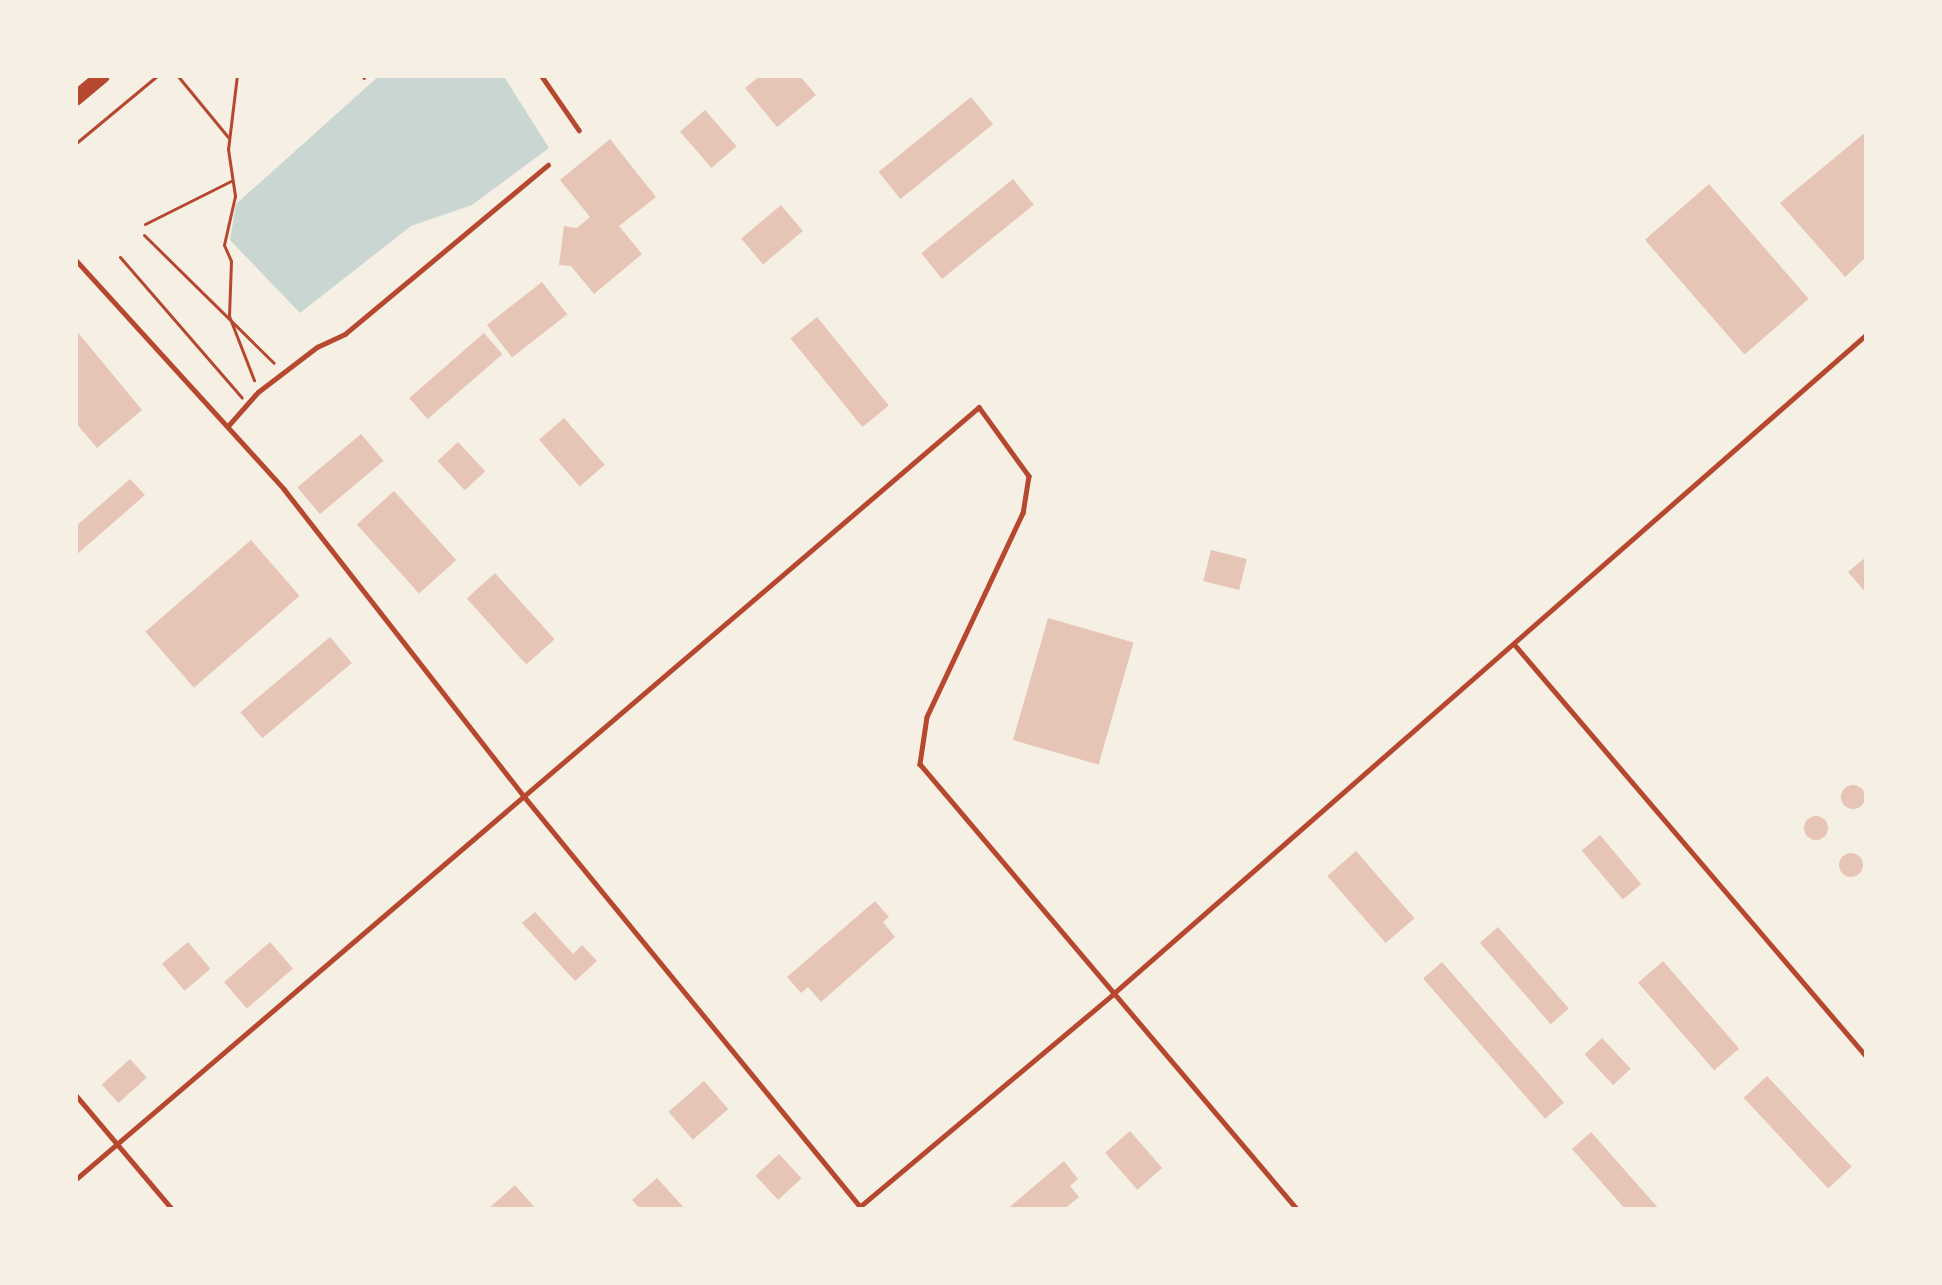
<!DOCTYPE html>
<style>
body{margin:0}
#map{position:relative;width:1942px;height:1285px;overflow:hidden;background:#f6efe4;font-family:Barlow,sans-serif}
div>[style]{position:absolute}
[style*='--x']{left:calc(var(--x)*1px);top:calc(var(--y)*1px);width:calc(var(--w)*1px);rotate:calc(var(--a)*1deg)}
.water>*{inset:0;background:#c9d6d2}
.building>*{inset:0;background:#e6c5b7;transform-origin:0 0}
.round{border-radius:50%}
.path>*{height:3px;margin:-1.5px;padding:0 1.5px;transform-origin:1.5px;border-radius:1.5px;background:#b5482f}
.service>*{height:4.5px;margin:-2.25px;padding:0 2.25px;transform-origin:2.25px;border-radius:2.25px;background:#b5482f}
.secondary>*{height:15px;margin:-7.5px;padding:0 7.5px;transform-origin:7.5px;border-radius:7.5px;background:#b5482f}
span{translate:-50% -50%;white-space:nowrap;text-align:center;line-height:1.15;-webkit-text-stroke:12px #f6efe4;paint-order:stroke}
.frame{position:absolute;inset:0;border:78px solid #f6efe4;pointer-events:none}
</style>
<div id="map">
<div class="water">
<i style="clip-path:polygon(380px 75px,503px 75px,549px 148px,472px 205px,411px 226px,300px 313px,230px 240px,236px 204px)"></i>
</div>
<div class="building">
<i style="clip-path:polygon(761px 75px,799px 75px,816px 95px,777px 127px,745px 88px)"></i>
<i style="left:971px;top:97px;width:35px;height:119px;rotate:51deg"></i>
<i style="left:705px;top:110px;width:48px;height:33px;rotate:49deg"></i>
<i style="clip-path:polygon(1867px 131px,1867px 256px,1845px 277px,1780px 203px)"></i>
<i style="clip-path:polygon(610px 139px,656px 197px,619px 226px,642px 254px,594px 294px,571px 266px,559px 265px,564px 226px,577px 228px,590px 217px,560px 180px)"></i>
<i style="left:1013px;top:179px;width:33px;height:118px;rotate:51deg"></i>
<i style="left:1709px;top:184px;width:152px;height:85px;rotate:49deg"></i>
<i style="left:781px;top:205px;width:34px;height:52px;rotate:50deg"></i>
<i style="left:542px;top:282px;width:41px;height:70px;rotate:52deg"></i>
<i style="left:817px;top:317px;width:114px;height:34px;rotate:51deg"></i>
<i style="clip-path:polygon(75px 329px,142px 410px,97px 448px,75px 422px)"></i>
<i style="left:484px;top:333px;width:28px;height:99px;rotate:49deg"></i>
<i style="left:564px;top:418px;width:62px;height:33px;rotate:49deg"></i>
<i style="left:361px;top:434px;width:35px;height:83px;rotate:50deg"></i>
<i style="left:458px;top:442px;width:40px;height:28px;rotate:47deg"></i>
<i style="clip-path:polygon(130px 479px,145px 495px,75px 556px,75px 527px)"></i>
<i style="left:394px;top:491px;width:93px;height:50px;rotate:48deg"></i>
<i style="left:251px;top:540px;width:74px;height:140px;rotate:49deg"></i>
<i style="left:1211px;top:550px;width:37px;height:32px;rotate:14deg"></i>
<i style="clip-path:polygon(1867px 556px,1867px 594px,1848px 572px)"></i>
<i style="left:495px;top:573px;width:89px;height:38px;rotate:48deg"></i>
<i style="left:1048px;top:618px;width:89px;height:127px;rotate:16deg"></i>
<i style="left:330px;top:637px;width:34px;height:117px;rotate:50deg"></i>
<i class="round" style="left:1841px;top:785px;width:24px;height:24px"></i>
<i class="round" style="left:1804px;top:816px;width:24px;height:24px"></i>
<i style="left:1600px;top:835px;width:64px;height:24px;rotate:50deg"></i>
<i style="left:1356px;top:851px;width:89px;height:38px;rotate:49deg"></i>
<i class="round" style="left:1839px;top:853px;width:24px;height:24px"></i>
<i style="clip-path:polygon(875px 901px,889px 917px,883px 922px,895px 937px,821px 1002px,808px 987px,801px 993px,787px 977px)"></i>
<i style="clip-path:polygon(535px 912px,573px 954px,582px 945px,597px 961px,575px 981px,522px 923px)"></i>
<i style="left:1498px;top:927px;width:108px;height:24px;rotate:49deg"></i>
<i style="left:188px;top:942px;width:35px;height:34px;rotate:50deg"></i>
<i style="left:270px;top:942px;width:35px;height:61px;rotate:49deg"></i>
<i style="left:1663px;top:961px;width:116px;height:33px;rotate:49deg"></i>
<i style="left:1442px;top:962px;width:186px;height:25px;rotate:49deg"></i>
<i style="left:1602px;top:1038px;width:42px;height:24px;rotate:47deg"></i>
<i style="left:130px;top:1059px;width:25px;height:38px;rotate:48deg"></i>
<i style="left:1767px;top:1076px;width:124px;height:32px;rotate:47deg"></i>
<i style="left:704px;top:1081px;width:37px;height:47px;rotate:49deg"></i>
<i style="left:1130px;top:1131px;width:49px;height:33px;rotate:49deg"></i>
<i style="clip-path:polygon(1591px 1132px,1660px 1210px,1626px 1210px,1572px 1149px)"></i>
<i style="left:779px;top:1154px;width:33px;height:32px;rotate:47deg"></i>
<i style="clip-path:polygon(1064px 1161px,1078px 1179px,1070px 1186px,1079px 1197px,1063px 1210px,1006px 1210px)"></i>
<i style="clip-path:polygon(657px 1178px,686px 1210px,641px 1210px,632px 1200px)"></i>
<i style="clip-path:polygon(515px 1185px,537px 1210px,487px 1210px)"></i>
</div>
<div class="path">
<i style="--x:177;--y:75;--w:80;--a:50.6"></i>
<i style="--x:237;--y:75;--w:75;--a:96.9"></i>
<i style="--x:228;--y:149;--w:48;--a:81.5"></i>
<i style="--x:235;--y:196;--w:50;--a:102.7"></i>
<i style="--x:224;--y:245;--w:17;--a:66"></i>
<i style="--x:231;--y:261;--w:55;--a:92.1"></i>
<i style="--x:229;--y:316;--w:69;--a:68.7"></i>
<i style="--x:361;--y:75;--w:4;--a:45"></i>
<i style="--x:75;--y:144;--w:108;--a:-39.7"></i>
<i style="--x:145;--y:224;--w:96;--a:-26.6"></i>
<i style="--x:144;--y:235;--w:182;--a:44.6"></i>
<i style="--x:120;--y:257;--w:186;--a:49.1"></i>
</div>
<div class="service">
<i style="--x:541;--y:75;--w:67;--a:55.4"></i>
<i style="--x:75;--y:259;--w:311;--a:47.7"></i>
<i style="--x:284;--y:489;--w:388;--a:52"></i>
<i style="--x:523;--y:795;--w:536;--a:50.67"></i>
<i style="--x:228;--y:426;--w:45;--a:-48.6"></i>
<i style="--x:258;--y:392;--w:74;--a:-37.3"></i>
<i style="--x:317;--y:347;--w:31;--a:-25"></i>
<i style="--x:345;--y:334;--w:264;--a:-39.8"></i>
<i style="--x:1515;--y:645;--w:542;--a:49.49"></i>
<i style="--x:75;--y:1094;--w:152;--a:49.8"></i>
<i style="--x:75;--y:1180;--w:1189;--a:-40.53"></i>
<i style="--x:979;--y:407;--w:85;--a:54.1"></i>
<i style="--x:1029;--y:476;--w:37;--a:99"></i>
<i style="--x:1023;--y:513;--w:225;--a:115.2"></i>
<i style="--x:927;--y:717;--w:48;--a:98.5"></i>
<i style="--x:920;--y:764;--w:585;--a:49.72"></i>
<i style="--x:856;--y:1210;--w:336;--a:-40"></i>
<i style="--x:1113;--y:994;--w:1002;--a:-41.2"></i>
</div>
<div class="secondary">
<i style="--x:75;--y:98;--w:35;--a:-40"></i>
</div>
<div class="frame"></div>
</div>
